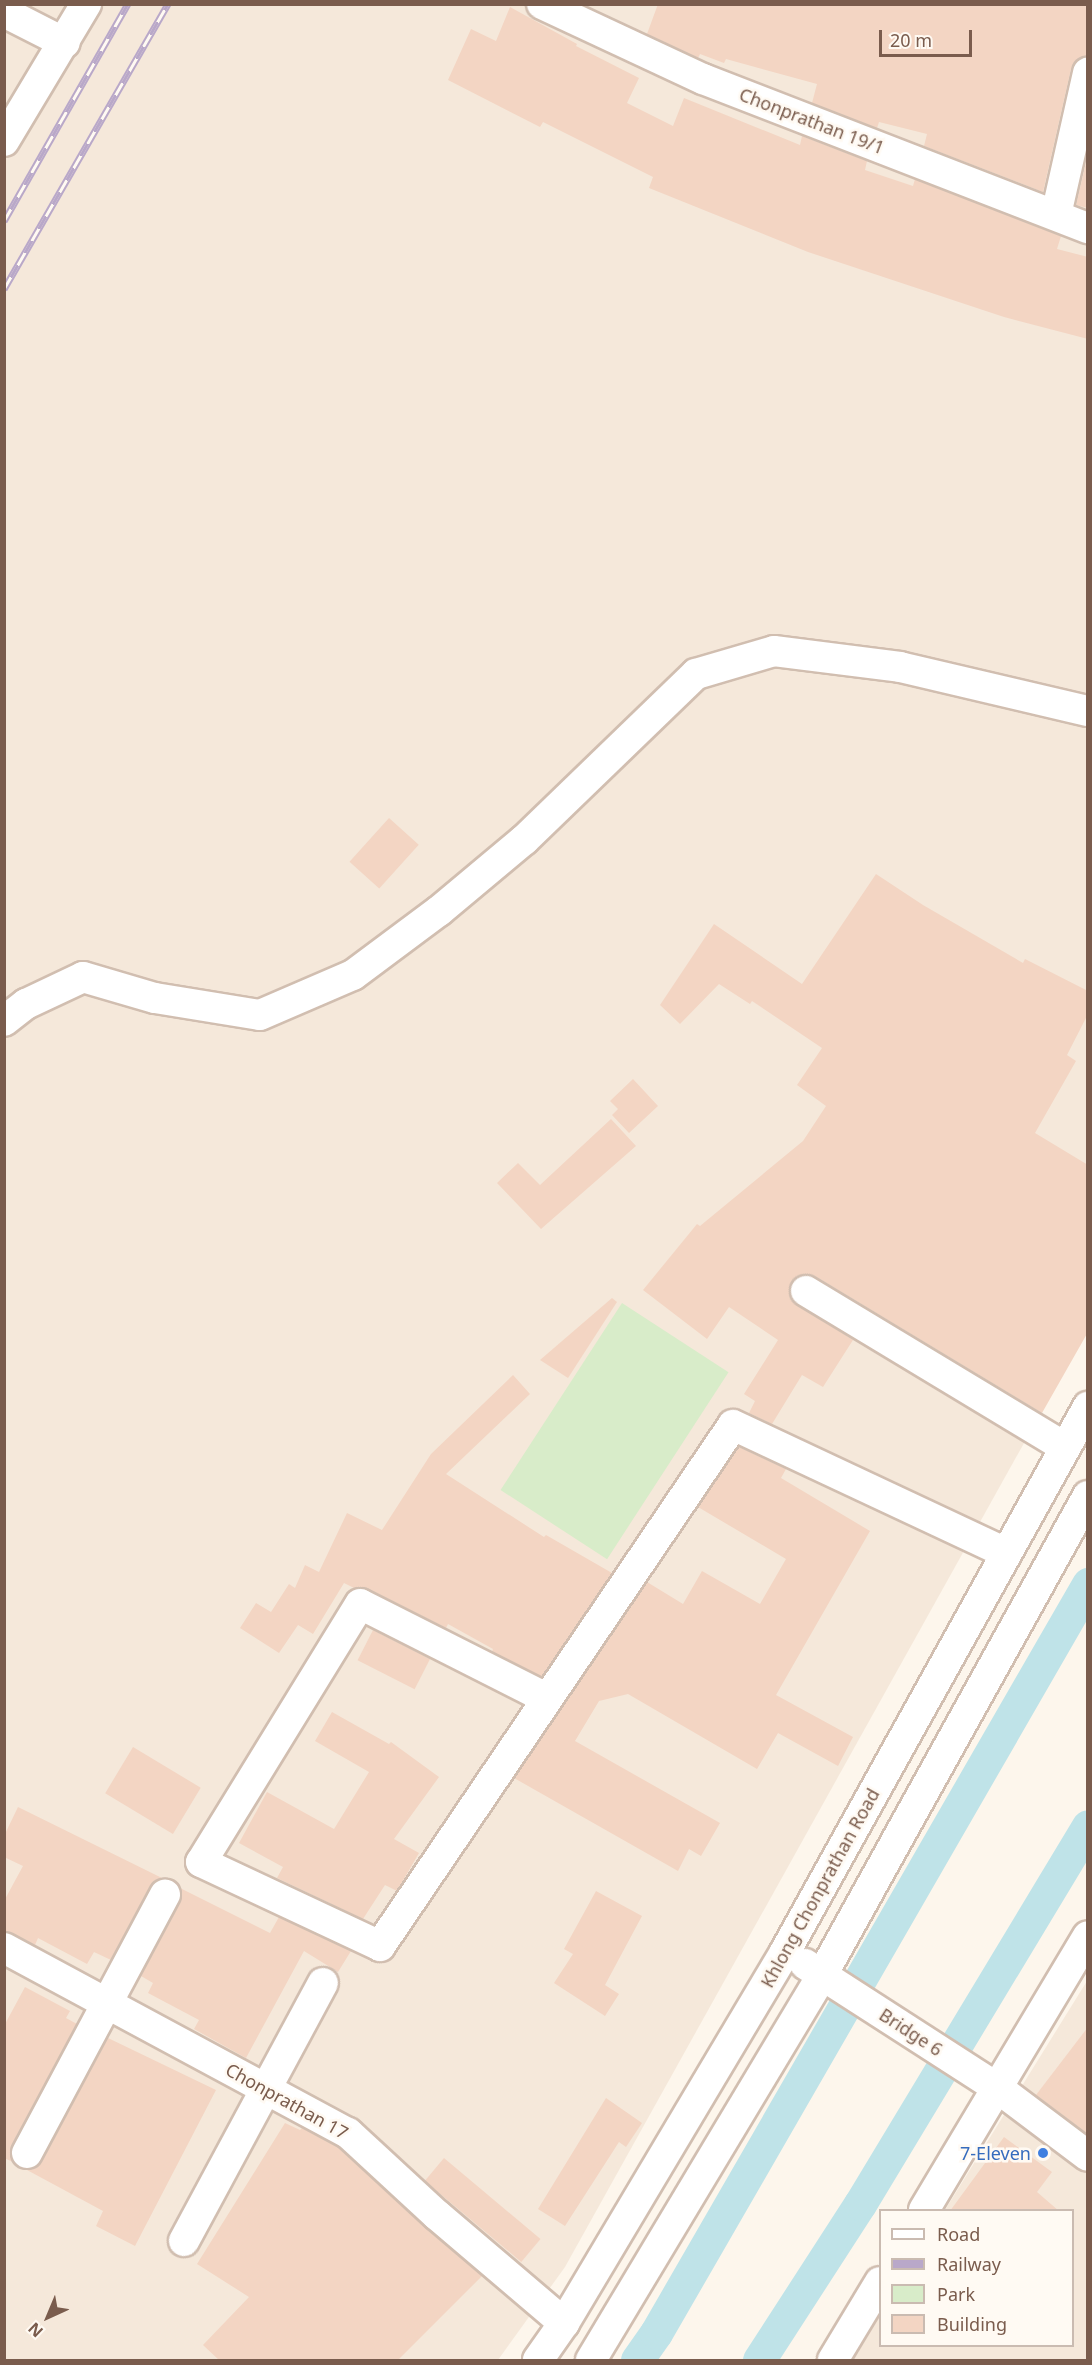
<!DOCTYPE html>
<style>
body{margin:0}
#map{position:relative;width:1092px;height:2365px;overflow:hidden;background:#fdf6ec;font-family:"Noto Sans",sans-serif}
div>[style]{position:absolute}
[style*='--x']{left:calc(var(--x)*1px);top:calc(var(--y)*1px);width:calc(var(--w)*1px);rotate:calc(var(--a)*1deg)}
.residential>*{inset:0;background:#f5e8da}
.green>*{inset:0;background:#d8ecc9;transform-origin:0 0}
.canal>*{height:33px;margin:-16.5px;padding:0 16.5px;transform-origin:16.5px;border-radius:16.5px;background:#bfe3e8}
.building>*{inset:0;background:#f3d5c3;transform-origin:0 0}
.roads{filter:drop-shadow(2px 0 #d1beb0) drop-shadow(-2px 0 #d1beb0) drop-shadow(0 2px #d1beb0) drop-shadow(0 -2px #d1beb0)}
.minor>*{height:30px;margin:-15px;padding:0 15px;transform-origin:15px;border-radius:15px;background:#fff}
.rail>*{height:7px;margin-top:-3.5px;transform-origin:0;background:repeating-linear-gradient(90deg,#fffaf3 0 14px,#b9a8c9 0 28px);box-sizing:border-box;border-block:2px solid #b9a8c9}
.dots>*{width:16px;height:16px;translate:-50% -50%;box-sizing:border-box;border:3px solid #fffaf3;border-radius:50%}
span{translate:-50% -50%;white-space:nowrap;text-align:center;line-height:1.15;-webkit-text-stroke:5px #fffaf3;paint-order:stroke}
.street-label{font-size:18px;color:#7a5c4d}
.shop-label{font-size:18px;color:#366cbe}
.right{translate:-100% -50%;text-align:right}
.frame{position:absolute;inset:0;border:6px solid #7a5c4d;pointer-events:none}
.legend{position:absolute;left:879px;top:2209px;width:195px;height:138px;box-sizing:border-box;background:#fffaf3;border:2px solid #cabbb1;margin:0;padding:8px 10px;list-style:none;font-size:18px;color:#7a5c4d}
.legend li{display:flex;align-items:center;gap:12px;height:30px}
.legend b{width:30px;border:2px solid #cabbb1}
.north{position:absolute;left:18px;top:2287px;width:60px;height:60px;-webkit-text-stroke:4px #fffaf3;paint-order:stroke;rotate:224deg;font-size:16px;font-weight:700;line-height:24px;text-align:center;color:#7a5c4d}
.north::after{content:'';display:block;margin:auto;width:21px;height:27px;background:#7a5c4d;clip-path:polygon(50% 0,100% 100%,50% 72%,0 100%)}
.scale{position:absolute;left:879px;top:30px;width:93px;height:27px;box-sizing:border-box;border:3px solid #7a5c4d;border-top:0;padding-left:8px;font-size:18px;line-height:21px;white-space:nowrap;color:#7a5c4d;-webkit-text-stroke:4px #fffaf3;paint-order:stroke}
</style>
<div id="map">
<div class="residential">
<i style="clip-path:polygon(5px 5px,1087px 5px,1087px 1330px,565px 2267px,498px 2360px,5px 2360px)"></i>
<i style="clip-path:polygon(1087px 1981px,1087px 2360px,852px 2360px,880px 2314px,880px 2346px,1072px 2346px,1072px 2210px,945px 2210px)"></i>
</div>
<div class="green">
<i style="left:622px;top:1303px;width:127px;height:223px;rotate:33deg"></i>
</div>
<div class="canal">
<i style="--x:637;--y:2360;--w:33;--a:-55"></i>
<i style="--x:656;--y:2333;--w:865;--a:-60.02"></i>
<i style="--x:759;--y:2360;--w:186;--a:-57.1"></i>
<i style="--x:860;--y:2204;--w:441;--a:-58.9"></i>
</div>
<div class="building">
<i style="clip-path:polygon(658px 4px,1088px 4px,1088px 56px,1076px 61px,1071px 69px,1043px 192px,924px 146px,927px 134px,879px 122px,877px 128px,812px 103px,817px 84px,726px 59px,724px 63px,700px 54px,698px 58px,647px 34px)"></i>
<i style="clip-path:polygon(510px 7px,577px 44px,576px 46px,639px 78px,627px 103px,673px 126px,684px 98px,800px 145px,802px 136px,867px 161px,865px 170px,913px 186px,915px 179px,1061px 236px,1057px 249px,1088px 257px,1088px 339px,1004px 317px,808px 252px,649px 188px,653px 177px,543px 122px,540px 127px,448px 80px,471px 29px,496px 41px)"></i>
<i style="clip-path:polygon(1088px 154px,1088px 208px,1076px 205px)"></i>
<i style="left:389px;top:818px;width:40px;height:59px;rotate:42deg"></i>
<i style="clip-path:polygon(876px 874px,923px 905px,1023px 963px,1025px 959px,1088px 991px,1088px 1014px,1067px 1055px,1076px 1061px,1035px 1133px,1088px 1165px,1088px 1332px,1042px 1413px,815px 1276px,806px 1274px,797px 1276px,791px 1283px,789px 1291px,791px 1300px,853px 1340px,823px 1387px,802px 1375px,772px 1424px,749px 1413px,755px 1401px,744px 1394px,778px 1340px,729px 1307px,707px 1339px,643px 1290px,697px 1224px,700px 1226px,803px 1141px,826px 1106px,797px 1085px,822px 1048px,752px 1001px,750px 1004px,719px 984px,680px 1024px,660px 1005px,714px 924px,802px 984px)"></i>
<i style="clip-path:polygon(633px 1079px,658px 1106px,629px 1133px,612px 1115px,618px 1109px,610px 1101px)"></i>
<i style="clip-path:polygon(611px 1119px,636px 1146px,541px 1229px,497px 1183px,518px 1163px,540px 1185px)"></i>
<i style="clip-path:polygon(612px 1298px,617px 1302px,568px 1378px,540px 1360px)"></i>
<i style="clip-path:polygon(513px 1375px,530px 1394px,446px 1474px,544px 1537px,546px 1535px,612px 1573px,542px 1677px,492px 1652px,493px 1649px,448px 1624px,446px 1628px,368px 1589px,354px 1588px,344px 1583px,313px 1634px,298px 1625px,279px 1653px,240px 1628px,256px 1603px,271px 1612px,289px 1584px,295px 1588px,305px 1565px,319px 1572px,347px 1513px,382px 1530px,431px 1454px)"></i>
<i style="clip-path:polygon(739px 1447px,786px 1469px,781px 1478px,870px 1531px,776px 1695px,853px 1737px,838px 1766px,778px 1733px,757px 1769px,628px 1694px,599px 1701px,575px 1741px,720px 1823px,701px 1856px,689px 1849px,678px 1871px,514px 1778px,647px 1582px,683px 1604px,702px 1571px,760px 1604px,786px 1559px,698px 1507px)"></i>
<i style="left:373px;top:1630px;width:64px;height:34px;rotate:27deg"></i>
<i style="clip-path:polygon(332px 1712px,389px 1744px,391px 1742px,439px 1777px,394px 1839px,419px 1853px,397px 1891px,385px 1885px,363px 1919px,277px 1878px,283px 1867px,239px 1843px,267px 1792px,334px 1829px,369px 1772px,315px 1741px)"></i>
<i style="left:133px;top:1747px;width:79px;height:54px;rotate:31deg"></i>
<i style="clip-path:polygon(18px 1807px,162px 1878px,150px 1887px,111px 1960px,94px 1952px,87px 1964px,38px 1938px,35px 1945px,4px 1930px,4px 1901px,23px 1866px,4px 1857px,4px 1836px)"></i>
<i style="clip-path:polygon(180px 1888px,270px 1933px,279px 1917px,351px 1951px,338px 1972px,304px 1951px,246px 2058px,194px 2029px,199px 2020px,148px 1993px,153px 1983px,141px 1976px,180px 1903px)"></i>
<i style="clip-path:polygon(596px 1891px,642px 1916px,605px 1985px,619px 1994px,605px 2016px,554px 1983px,573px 1954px,564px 1949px)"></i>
<i style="clip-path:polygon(25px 1987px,70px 2011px,66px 2018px,77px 2024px,12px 2145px,10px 2154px,13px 2162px,4px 2158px,4px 2026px)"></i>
<i style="clip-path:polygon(1088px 2027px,1088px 2134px,1036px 2095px)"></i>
<i style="clip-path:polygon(108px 2038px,216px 2090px,135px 2246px,96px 2226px,103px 2211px,27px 2170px,36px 2168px,42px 2161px)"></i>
<i style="clip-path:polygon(606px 2098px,642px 2123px,626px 2147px,619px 2142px,565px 2226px,538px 2209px)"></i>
<i style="clip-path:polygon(285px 2123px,300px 2130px,302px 2128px,338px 2147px,482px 2276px,397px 2361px,220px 2361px,203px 2345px,249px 2297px,197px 2264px)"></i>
<i style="clip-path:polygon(1004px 2137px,1052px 2172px,1037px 2192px,1059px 2211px,950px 2211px)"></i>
<i style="left:444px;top:2158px;width:126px;height:30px;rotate:40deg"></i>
</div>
<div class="roads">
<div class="minor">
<i style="--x:542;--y:4;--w:178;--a:25"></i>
<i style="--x:703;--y:79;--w:413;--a:21.2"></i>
<i style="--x:4;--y:12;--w:68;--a:26.9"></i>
<i style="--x:4;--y:141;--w:160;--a:-59.1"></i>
<i style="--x:1056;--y:215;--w:146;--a:-77.3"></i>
<i style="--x:4;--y:1021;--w:28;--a:-38"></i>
<i style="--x:26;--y:1004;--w:63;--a:-25.3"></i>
<i style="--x:83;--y:977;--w:75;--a:16.3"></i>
<i style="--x:155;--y:998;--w:106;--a:9.2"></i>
<i style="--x:260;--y:1015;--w:101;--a:-23.3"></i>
<i style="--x:353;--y:975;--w:107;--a:-36.7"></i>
<i style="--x:439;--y:911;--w:111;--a:-39.9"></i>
<i style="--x:524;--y:840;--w:239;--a:-44"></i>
<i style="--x:696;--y:674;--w:81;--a:-16.4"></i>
<i style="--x:774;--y:651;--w:127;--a:7.2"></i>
<i style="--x:900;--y:667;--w:193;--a:13.2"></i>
<i style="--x:806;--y:1291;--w:302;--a:31.1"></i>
<i style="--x:546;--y:1698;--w:208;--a:-153.2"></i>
<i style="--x:360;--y:1604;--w:303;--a:121.6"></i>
<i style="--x:201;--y:1862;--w:198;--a:25.1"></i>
<i style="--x:380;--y:1946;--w:629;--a:-55.88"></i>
<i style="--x:733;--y:1425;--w:302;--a:25.1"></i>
<i style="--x:4;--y:1948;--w:391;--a:28.3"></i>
<i style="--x:348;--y:2133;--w:121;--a:42.7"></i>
<i style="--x:437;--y:2215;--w:167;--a:40.4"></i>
<i style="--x:805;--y:1964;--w:231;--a:32.8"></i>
<i style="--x:999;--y:2089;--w:111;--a:37"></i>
<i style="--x:27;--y:2153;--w:293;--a:-61.9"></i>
<i style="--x:924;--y:2210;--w:319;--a:-59.1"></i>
<i style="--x:184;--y:2241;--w:293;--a:-61.7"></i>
<i style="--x:538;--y:2360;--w:45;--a:-54.9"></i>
<i style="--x:564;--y:2323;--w:432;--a:-59.2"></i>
<i style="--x:785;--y:1952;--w:624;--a:-60.93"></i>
<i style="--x:591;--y:2360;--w:449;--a:-59"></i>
<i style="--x:822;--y:1975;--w:548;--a:-60.96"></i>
<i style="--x:833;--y:2360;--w:91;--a:-58.9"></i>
</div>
</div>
<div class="rail">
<i style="--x:4;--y:221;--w:250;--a:-60.3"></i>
<i style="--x:4;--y:289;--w:329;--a:-60.1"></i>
</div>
<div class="dots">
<i style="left:1043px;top:2153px;background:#3f7fe0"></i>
</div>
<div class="street-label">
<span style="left:812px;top:121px;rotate:21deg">Chonprathan 19/1</span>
<span style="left:820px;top:1888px;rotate:-61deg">Khlong Chonprathan Road</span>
<span style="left:911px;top:2032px;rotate:33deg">Bridge 6</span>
<span style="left:287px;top:2101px;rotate:29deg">Chonprathan 17</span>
</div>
<div class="shop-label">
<span class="right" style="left:1031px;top:2153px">7-Eleven</span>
</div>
<div class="frame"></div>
<ul class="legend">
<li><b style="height:8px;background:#fff"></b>Road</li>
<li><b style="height:8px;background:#b9a8c9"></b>Railway</li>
<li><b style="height:16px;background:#d8ecc9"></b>Park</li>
<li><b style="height:16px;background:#f3d5c3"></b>Building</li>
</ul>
<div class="north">N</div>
<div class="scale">20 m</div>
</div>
